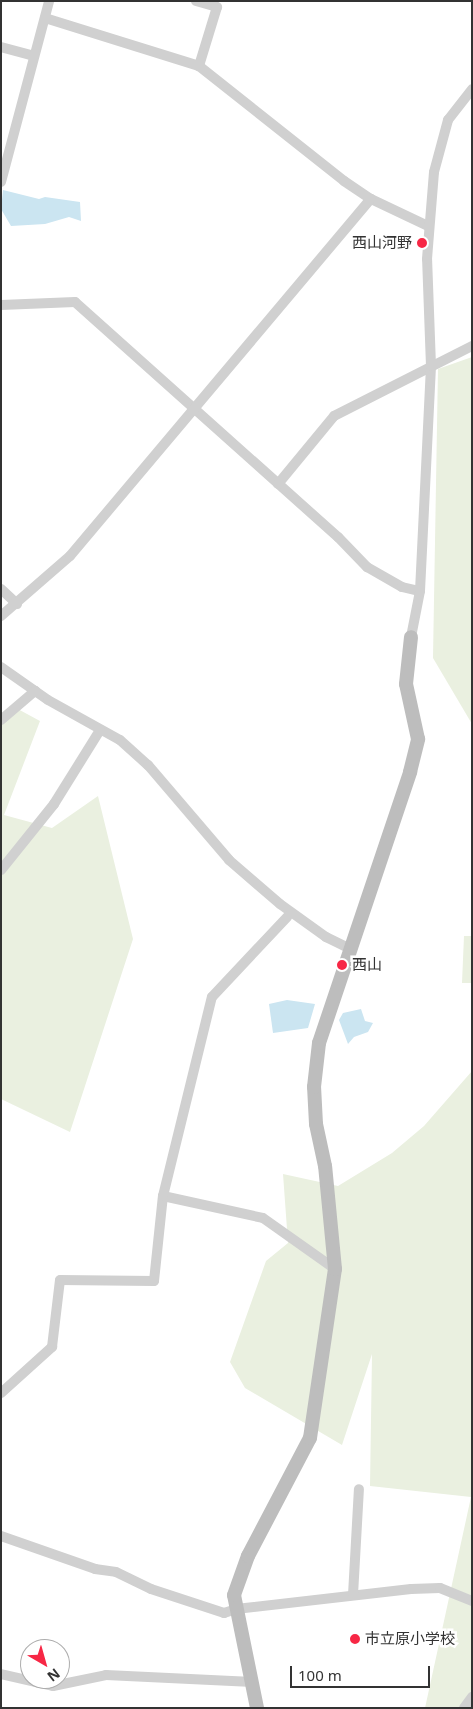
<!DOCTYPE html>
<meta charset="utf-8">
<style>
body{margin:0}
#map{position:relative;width:473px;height:1709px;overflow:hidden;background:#fff;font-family:"Noto Sans","Noto Sans JP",sans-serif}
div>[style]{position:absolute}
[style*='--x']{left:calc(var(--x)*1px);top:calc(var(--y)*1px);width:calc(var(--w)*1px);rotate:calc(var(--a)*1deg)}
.green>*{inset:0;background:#eaf0e0}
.water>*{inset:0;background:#cbe5f1}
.street>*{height:10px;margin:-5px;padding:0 5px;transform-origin:5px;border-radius:5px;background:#d0d0d0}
.secondary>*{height:14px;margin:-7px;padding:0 7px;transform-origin:7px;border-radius:7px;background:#bdbdbd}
.dots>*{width:14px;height:14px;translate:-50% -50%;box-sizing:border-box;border:2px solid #fff;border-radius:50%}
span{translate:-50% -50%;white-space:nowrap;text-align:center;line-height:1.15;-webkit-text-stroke:5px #fff;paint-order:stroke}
.poi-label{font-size:15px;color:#333}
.right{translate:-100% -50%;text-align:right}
.left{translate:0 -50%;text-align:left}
.frame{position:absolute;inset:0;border:2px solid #333;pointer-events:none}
.north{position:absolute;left:20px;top:1639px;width:50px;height:50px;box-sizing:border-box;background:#fff;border:1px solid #adadad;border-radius:50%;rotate:142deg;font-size:14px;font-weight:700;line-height:20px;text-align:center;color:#333}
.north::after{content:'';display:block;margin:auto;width:18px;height:22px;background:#f72745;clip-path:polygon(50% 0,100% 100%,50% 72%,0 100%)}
.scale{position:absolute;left:290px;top:1666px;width:140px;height:22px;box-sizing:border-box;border:2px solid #333;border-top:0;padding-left:6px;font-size:15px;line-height:18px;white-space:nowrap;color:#333;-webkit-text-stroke:4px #fff;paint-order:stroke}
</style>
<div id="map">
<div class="green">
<i style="clip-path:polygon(472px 357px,472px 724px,433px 658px,438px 369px)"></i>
<i style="clip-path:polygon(16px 708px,40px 721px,4px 815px,52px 828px,98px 796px,133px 939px,70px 1132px,1px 1099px,1px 725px)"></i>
<i style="clip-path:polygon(464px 936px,472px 936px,472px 983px,462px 983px)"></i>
<i style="clip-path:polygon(472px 1071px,472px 1708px,425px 1708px,471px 1497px,370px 1486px,372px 1354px,342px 1445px,245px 1388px,230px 1362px,266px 1261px,288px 1243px,283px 1174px,338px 1186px,392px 1153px,424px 1126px)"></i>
</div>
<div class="water">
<i style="clip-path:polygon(3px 190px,39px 199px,45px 197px,80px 202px,81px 221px,69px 217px,45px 224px,11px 226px,1px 209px)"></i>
<i style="clip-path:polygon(287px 1000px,315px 1004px,308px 1028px,273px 1033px,269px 1004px)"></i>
<i style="clip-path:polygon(361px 1009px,365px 1021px,373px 1023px,368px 1032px,354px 1037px,348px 1044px,339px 1020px,343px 1013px)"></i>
</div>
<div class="street">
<i style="--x:196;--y:1;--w:22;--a:16"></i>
<i style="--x:217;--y:7;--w:62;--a:107"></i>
<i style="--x:45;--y:18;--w:161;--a:17.3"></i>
<i style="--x:199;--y:66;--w:185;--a:38.4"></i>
<i style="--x:344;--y:181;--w:32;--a:34"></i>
<i style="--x:371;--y:199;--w:63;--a:25.3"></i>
<i style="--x:1;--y:47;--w:34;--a:15"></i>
<i style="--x:1;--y:182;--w:187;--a:-75.1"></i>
<i style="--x:1;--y:305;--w:74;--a:-2.3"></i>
<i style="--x:75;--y:302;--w:353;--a:41.8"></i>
<i style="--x:338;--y:537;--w:42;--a:46"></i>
<i style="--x:367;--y:567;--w:40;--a:29.7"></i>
<i style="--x:402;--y:587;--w:18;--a:13"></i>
<i style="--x:278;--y:484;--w:88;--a:-50.5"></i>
<i style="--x:334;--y:416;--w:155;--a:-26.9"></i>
<i style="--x:1;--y:589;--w:22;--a:43"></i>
<i style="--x:1;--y:616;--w:91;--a:-41"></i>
<i style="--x:70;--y:556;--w:467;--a:-49.9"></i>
<i style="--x:411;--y:637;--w:47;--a:-78.9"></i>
<i style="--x:420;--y:591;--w:225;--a:-87.2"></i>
<i style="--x:431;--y:366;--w:107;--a:-92.1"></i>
<i style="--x:427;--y:259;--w:87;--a:-85.4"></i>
<i style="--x:434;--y:172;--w:54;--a:-74.9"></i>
<i style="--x:448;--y:120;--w:39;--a:-52"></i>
<i style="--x:1;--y:667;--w:57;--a:35.1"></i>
<i style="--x:48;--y:700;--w:82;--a:29.1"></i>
<i style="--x:120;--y:740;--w:38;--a:42"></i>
<i style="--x:148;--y:765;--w:125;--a:49.5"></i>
<i style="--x:229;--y:860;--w:67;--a:40.8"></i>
<i style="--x:280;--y:904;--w:57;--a:35.7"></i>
<i style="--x:326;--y:937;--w:25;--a:26"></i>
<i style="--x:1;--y:720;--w:45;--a:-40.5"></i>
<i style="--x:1;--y:870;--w:85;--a:-51.2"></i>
<i style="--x:54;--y:804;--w:87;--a:-58.1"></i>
<i style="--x:163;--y:1196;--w:102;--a:12.4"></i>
<i style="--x:263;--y:1218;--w:88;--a:35.3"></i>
<i style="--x:1;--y:1393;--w:69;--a:-42"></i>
<i style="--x:52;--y:1347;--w:67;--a:-83.2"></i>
<i style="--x:60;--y:1280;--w:94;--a:0.6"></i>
<i style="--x:154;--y:1281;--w:85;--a:-84"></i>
<i style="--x:163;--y:1196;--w:205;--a:-76.2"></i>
<i style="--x:212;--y:997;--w:110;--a:-46.8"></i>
<i style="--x:1;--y:1536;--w:100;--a:19.3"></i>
<i style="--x:95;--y:1569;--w:21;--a:8"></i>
<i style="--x:116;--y:1572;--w:39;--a:26"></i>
<i style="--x:151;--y:1589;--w:77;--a:18.2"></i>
<i style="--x:224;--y:1613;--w:13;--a:-18"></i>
<i style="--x:236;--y:1609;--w:176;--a:-6.5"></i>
<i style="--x:411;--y:1589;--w:29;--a:-2"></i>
<i style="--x:440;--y:1588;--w:35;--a:22"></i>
<i style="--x:353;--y:1595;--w:106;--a:-86.8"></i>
<i style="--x:1;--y:1674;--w:53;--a:13"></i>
<i style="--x:53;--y:1686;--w:54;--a:-11.7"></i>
<i style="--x:106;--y:1675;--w:147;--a:2.7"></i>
<i style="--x:464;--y:1708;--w:14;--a:-54"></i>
</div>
<div class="secondary">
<i style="--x:257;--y:1708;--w:115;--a:-101.5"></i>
<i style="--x:234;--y:1595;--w:41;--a:-70.3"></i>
<i style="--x:248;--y:1556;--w:133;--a:-62.3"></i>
<i style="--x:310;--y:1438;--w:171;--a:-81.6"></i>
<i style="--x:335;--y:1269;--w:103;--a:-95.5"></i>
<i style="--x:325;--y:1166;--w:43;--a:-102.1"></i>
<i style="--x:316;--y:1124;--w:37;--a:-93"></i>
<i style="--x:314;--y:1087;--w:44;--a:-83.5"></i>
<i style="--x:319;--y:1043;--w:286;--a:-71.4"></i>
<i style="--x:410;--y:772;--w:34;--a:-76"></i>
<i style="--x:418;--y:739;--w:56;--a:-102.3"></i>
<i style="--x:406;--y:684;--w:47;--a:-83.9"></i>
</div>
<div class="dots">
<i style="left:422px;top:243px;background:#f72745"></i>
<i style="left:342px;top:965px;background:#f72745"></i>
<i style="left:355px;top:1639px;background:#f72745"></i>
</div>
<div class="poi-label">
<span class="right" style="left:412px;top:243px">西山河野</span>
<span class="left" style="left:352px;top:965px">西山</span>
<span class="left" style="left:365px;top:1639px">市立原小学校</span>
</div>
<div class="frame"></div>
<div class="north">N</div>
<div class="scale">100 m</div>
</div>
